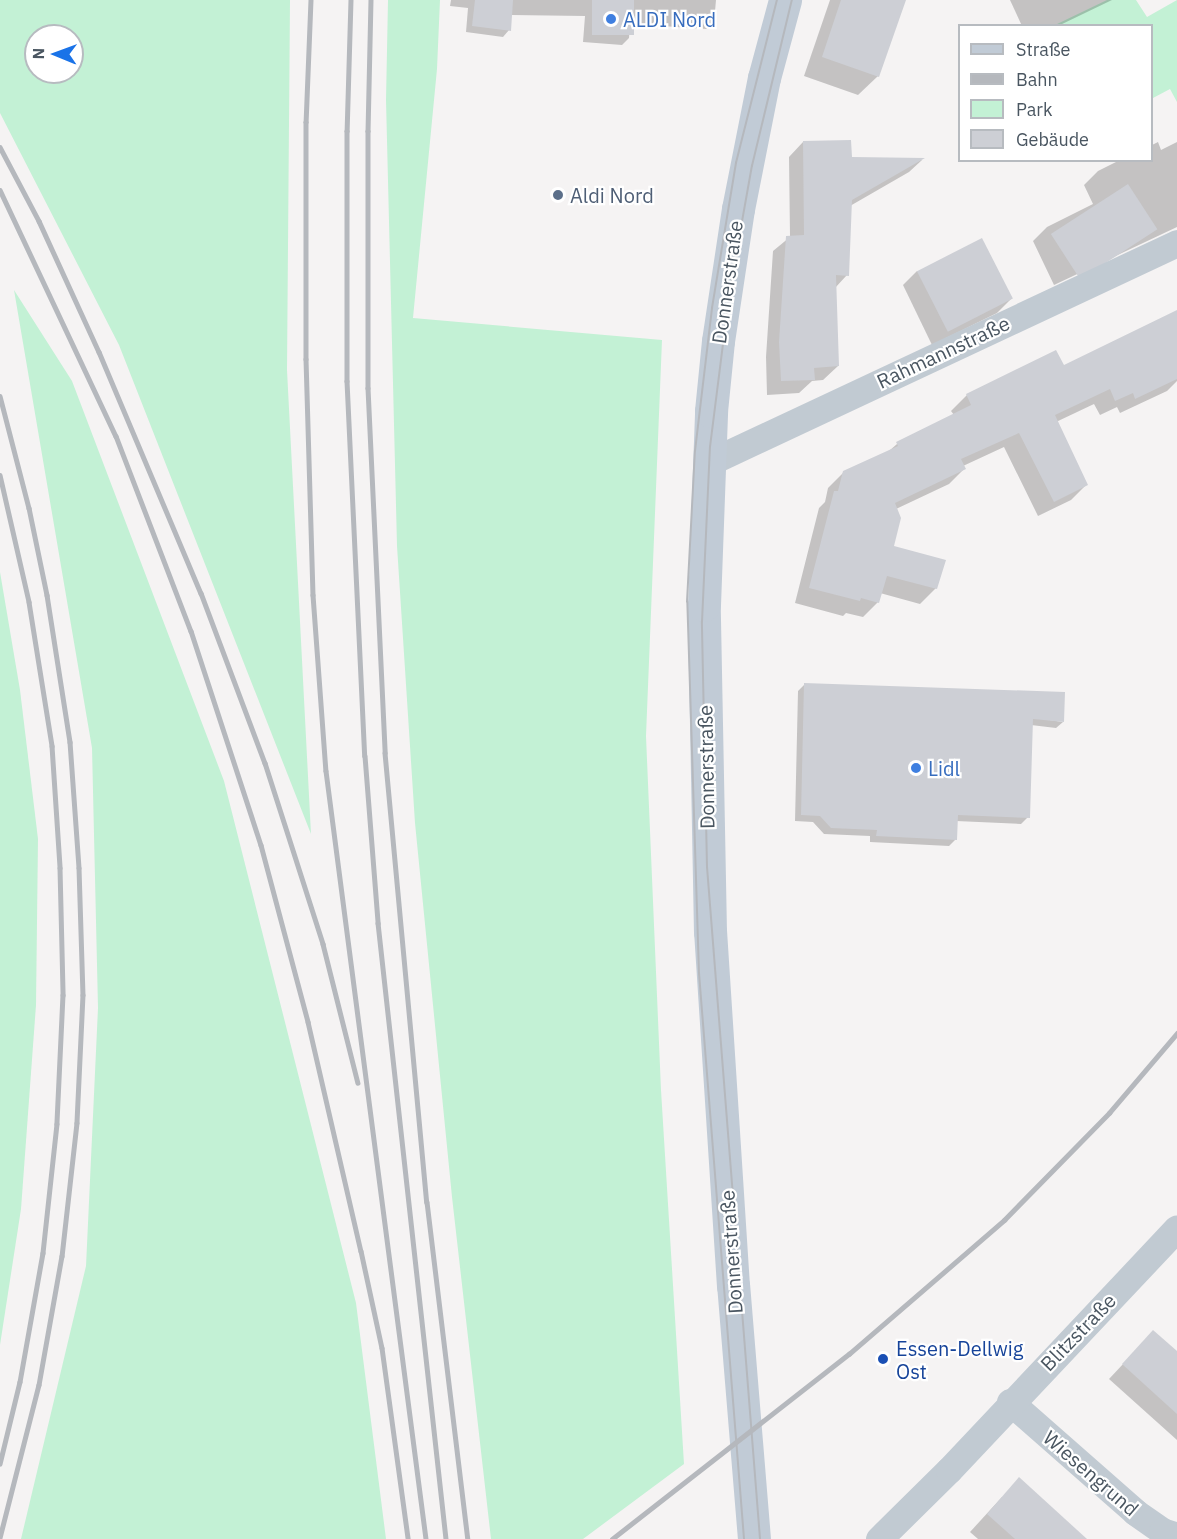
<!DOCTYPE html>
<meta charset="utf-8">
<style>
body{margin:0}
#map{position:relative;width:1177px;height:1539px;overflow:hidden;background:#f5f3f3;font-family:"IBM Plex Sans",sans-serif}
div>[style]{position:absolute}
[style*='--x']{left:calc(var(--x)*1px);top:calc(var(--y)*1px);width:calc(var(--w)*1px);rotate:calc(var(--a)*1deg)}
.green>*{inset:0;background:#c3f1d5}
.shadow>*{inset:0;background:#0003}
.building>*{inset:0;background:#cdcfd5;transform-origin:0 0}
.minor>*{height:27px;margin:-13.5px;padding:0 13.5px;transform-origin:13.5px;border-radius:13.5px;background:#c1cad2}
.secondary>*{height:33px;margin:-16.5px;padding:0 16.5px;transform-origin:16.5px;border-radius:16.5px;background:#c1cbd6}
.tram>*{height:1.5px;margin:-0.75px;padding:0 0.75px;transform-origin:0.75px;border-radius:0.75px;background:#b5b8bd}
.rail>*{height:4.5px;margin:-2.25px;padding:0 2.25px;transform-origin:2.25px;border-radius:2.25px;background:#b5b8bd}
.dots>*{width:16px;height:16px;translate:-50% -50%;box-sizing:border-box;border:3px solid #fff;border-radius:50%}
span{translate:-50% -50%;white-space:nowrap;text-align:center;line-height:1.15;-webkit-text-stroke:4.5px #fff;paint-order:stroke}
.shop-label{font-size:20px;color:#366cbe}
.left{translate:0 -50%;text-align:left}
.service-label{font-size:20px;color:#4e5e75}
.street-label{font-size:20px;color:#4a5661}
.transit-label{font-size:20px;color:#164399}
.legend{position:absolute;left:958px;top:24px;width:195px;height:138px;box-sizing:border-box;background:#fff;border:2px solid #b7bbc0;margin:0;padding:8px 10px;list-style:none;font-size:18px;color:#4a5661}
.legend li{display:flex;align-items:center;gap:12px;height:30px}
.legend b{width:30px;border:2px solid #b7bbc0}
.north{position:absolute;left:24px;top:24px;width:60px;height:60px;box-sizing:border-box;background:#fff;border:2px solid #b7bbc0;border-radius:50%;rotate:271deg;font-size:16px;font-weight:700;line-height:24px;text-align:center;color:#4a5661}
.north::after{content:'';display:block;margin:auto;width:21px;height:27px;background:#1a73e8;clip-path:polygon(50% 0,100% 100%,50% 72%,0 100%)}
</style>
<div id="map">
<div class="green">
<i style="clip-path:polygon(evenodd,0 0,290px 0,287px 370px,311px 834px,119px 345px,0 113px,0 0,36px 36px,72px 36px,72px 72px,36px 72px,36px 36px)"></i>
<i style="clip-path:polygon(388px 0,440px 0,437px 69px,413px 318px,662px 340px,646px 736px,661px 1090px,684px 1464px,583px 1539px,491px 1539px,452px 1197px,415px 823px,397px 546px,386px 100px)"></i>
<i style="clip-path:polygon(1107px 0,1136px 0,1147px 17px,1177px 0,1177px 102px,1170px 89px,1153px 98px,1152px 96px,1152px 26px,1055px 25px)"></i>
<i style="clip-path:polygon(14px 290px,72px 381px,224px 781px,356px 1303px,386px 1539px,21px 1539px,86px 1266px,98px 1008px,92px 748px)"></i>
<i style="clip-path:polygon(0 572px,20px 690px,38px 839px,36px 1005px,21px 1209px,0 1345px)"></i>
</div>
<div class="shadow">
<i style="clip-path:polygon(451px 0,716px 0,714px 23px,707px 29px,630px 24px,629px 38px,622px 45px,583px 42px,585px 16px,511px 15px,509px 30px,503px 37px,466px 32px,468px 8px,450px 6px)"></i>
<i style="clip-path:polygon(830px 0,904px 0,878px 76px,858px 95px,804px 76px)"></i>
<i style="clip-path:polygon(1010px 0,1112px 0,1058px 26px,1022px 26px)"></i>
<i style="clip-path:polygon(803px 142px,850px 158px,922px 160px,909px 172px,850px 206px,847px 275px,835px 288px,838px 366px,823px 380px,812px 381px,799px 393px,767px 395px,766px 357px,773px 251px,790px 237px,789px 157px)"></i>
<i style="clip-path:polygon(1158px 142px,1161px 150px,1177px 142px,1177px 227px,1054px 285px,1033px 241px,1047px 227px,1093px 204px,1084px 185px,1098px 171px,1120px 160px,1152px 160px,1152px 145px)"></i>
<i style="clip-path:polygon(917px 271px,1011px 299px,997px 313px,932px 345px,903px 285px)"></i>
<i style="clip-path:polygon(1177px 317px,1177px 381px,1167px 391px,1120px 413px,1117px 407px,1100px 415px,1094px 404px,1056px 422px,1086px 485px,1071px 500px,1038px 516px,1004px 447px,963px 466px,964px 469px,949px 484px,896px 509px,892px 547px,936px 588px,920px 604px,880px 593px,878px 602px,863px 617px,846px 613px,843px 616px,795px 603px,819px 508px,825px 502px,828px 488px,844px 472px,889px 451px,897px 444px,954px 415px,951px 411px,967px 395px,1063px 367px)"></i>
<i style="clip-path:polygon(805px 684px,1063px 722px,1056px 728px,1031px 725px,1028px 817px,1021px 824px,956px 821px,956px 839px,949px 846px,870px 842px,870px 836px,824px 834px,813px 822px,795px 821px,798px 691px)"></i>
<i style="clip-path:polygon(1153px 1332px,1177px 1353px,1177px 1440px,1109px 1379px)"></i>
<i style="clip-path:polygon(1002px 1497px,1085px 1539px,978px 1539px,970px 1532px)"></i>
</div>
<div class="building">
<i style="clip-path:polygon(475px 0,513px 0,511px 31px,472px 26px)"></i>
<i style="left:592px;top:0;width:42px;height:35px"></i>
<i style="clip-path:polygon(841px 0,906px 0,879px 77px,822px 57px)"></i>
<i style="clip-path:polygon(851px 140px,852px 157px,925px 158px,852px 200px,849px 276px,836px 275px,839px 366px,814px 368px,815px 380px,781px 381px,779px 342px,786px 236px,804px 235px,803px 141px)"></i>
<i style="left:1128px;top:184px;width:54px;height:92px;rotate:57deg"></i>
<i style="left:982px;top:238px;width:68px;height:73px;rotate:63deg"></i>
<i style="clip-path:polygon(1177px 310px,1177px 379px,1135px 399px,1133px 393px,1115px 401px,1110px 389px,1055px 415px,1088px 485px,1054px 502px,1019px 433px,961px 459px,966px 469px,895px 503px,901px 518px,894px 546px,946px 560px,937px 589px,887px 576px,879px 603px,861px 598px,860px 601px,809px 588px,834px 491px,838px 491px,843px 471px,898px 446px,896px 442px,971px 405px,966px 394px,1056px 350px,1064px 365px)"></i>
<i style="clip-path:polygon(804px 683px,1065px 692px,1064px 722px,1033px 719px,1030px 818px,958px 815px,957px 840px,876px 836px,877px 830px,831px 828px,820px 816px,801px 815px)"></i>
<i style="clip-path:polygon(1153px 1330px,1177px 1351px,1177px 1414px,1122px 1364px)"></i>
<i style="clip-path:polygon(1019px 1477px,1087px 1539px,1015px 1539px,987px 1514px)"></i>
</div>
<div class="minor">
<i style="--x:710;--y:462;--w:516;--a:-25.12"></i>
<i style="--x:1010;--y:1402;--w:167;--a:41.3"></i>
<i style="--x:1135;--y:1512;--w:33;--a:35"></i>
<i style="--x:1162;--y:1531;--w:16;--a:18"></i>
<i style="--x:879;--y:1539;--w:98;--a:-44.6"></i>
<i style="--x:949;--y:1470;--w:332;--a:-46.7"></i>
</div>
<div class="secondary">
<i style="--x:754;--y:1539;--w:254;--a:-94.7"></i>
<i style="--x:733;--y:1286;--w:355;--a:-93.7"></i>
<i style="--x:710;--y:932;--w:327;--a:-91.1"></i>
<i style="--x:704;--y:605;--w:194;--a:-87.9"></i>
<i style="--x:711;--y:411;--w:70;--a:-84.3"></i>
<i style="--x:718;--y:341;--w:134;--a:-81.4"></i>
<i style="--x:738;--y:209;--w:134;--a:-78.8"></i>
<i style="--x:764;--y:78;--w:81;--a:-74.9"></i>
</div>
<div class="tram">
<i style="--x:744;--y:1539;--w:567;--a:-94.55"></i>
<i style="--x:699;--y:974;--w:372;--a:-91.8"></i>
<i style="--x:687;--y:602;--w:151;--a:-87"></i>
<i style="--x:695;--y:451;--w:144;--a:-83.2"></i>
<i style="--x:712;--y:308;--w:147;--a:-80.6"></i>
<i style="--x:736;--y:163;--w:168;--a:-75.9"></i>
<i style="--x:760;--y:1539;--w:674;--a:-94.51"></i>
<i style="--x:707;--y:867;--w:245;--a:-91.2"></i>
<i style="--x:702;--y:622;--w:175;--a:-87.4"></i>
<i style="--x:710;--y:447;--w:159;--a:-82.8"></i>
<i style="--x:730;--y:289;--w:125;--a:-79.9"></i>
<i style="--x:752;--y:166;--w:171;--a:-76.5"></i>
</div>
<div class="rail">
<i style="--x:311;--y:0;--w:122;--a:92.3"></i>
<i style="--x:306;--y:122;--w:237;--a:90"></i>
<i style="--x:306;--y:359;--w:236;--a:88.3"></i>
<i style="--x:313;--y:595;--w:176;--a:85.8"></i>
<i style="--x:326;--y:771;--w:774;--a:82.58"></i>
<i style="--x:351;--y:0;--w:131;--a:91.7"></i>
<i style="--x:347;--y:131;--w:250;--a:90"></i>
<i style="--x:347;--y:381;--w:375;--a:87.3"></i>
<i style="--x:365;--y:756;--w:168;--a:85.5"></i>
<i style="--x:378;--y:923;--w:620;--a:83.7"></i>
<i style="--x:371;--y:0;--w:131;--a:91.3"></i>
<i style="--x:368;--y:131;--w:257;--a:90"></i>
<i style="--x:368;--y:388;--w:365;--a:87.3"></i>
<i style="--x:385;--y:753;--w:451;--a:84.7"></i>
<i style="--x:427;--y:1202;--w:339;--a:83.1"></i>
<i style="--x:0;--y:147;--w:84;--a:62.2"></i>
<i style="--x:39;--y:221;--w:144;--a:65.4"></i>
<i style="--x:99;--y:352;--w:262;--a:67.1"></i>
<i style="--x:201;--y:593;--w:182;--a:69.4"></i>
<i style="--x:265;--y:763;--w:190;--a:72.2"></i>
<i style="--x:323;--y:944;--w:143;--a:75.9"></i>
<i style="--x:0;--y:190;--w:272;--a:64.8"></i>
<i style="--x:116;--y:436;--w:209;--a:69"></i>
<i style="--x:191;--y:631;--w:225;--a:71.9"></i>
<i style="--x:261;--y:845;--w:183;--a:75.1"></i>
<i style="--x:308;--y:1022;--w:235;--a:77"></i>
<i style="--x:361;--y:1251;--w:99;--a:77.8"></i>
<i style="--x:382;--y:1348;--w:193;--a:82.2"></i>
<i style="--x:0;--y:396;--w:116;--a:75.5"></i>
<i style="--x:29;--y:508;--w:89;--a:78.3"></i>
<i style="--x:47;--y:595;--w:149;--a:81.1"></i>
<i style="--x:70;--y:742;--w:126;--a:85.9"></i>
<i style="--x:79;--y:868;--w:127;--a:88.2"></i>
<i style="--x:83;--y:995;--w:128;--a:92.7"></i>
<i style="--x:77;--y:1123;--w:134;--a:96.4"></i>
<i style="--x:62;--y:1256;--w:131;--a:100.1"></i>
<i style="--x:39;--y:1385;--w:158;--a:104.3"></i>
<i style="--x:0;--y:475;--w:130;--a:77.1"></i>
<i style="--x:29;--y:602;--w:146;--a:80.9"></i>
<i style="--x:52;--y:746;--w:122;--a:86.2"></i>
<i style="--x:60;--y:868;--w:127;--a:88.6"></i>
<i style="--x:63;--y:995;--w:129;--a:92.7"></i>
<i style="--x:57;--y:1124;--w:130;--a:96.2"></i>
<i style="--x:43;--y:1253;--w:131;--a:100.1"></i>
<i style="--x:20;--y:1382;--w:84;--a:103.7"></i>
<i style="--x:612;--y:1539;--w:301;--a:-38"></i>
<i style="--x:849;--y:1354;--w:205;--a:-40.8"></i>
<i style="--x:1004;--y:1220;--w:150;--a:-45.5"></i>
<i style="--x:1109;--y:1113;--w:105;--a:-49.6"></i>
</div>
<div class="dots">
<i style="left:611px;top:19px;background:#3f7fe0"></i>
<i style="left:558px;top:195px;background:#5c6f8a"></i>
<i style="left:916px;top:768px;background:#3f7fe0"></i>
<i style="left:883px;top:1359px;background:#1a4fb4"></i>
</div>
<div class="shop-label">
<span class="left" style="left:623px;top:19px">ALDI Nord</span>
<span class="left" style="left:928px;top:768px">Lidl</span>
</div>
<div class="service-label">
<span class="left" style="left:570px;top:195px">Aldi Nord</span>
</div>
<div class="street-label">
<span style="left:727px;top:282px;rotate:-82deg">Donnerstraße</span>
<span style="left:943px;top:352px;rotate:-25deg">Rahmannstraße</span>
<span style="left:706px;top:767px;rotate:-91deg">Donnerstraße</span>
<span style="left:731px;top:1252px;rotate:-94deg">Donnerstraße</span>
<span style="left:1078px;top:1332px;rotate:-46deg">Blitzstraße</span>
<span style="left:1091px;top:1473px;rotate:41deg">Wiesengrund</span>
</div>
<div class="transit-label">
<span class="left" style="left:896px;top:1360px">Essen-Dellwig<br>Ost</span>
</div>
<ul class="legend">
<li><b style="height:8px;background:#c1cbd6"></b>Straße</li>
<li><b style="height:8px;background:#b5b8bd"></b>Bahn</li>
<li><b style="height:16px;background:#c3f1d5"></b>Park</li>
<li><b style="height:16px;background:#cdcfd5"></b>Gebäude</li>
</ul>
<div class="north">N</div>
</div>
